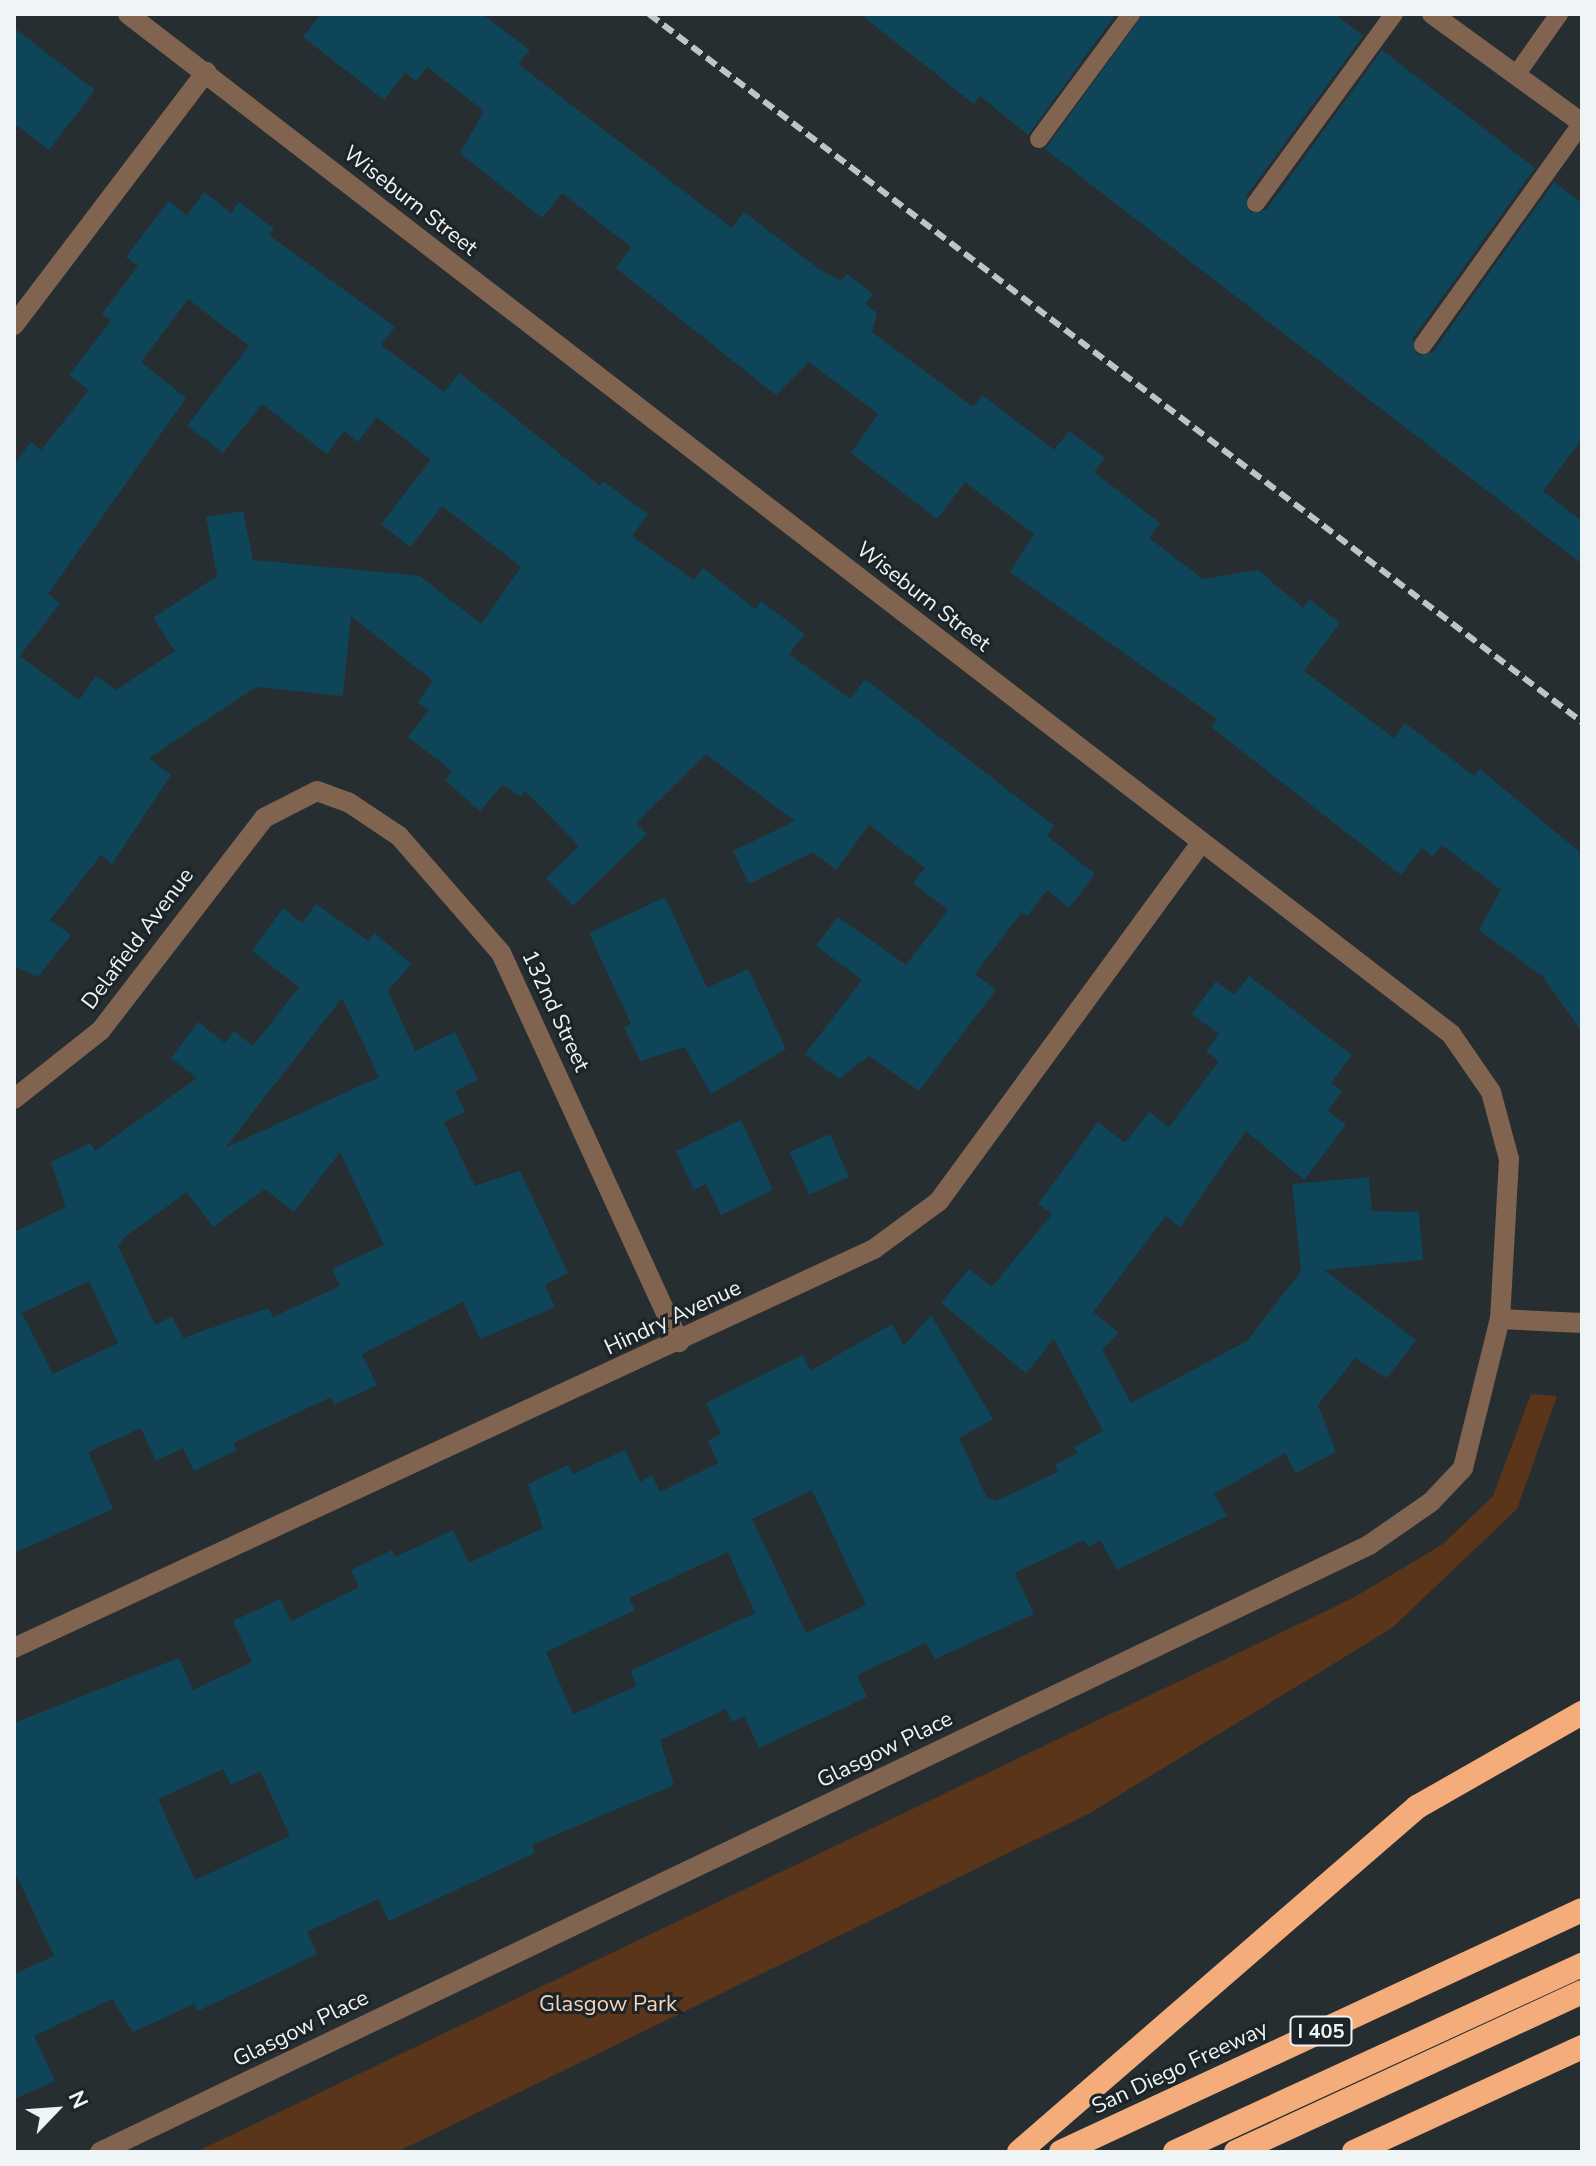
<!DOCTYPE html>
<style>
body{margin:0}
#map{position:relative;width:1596px;height:2166px;overflow:hidden;background:#272e32;font-family:"Nunito Sans",sans-serif}
div>[style]{position:absolute}
[style*='--x']{left:calc(var(--x)*1px);top:calc(var(--y)*1px);width:calc(var(--w)*1px);rotate:calc(var(--a)*1deg)}
.green>*{inset:0;background:#5a3519}
.building>*{inset:0;background:#0f4559;transform-origin:0 0}
.lane>*{height:18px;margin:-9px;padding:0 9px;transform-origin:9px;border-radius:9px;background:#81644f}
.street>*{height:20px;margin:-10px;padding:0 10px;transform-origin:10px;border-radius:10px;background:#81644f}
.highway>*{height:24px;margin:-12px;padding:0 12px;transform-origin:12px;border-radius:12px;background:#f4ad7a}
.rail>*{height:6px;margin-top:-3px;transform-origin:0;background:repeating-linear-gradient(90deg,#bfc4c7 0 12px,transparent 0 18px)}
span{translate:-50% -50%;white-space:nowrap;text-align:center;line-height:1.15;-webkit-text-stroke:6px #1d2428;paint-order:stroke}
.shield-label span{padding:2px 6px;background:#1d2428;border:2px solid;border-radius:6px;-webkit-text-stroke-width:0}
.shield-label{font-size:20px;color:#eff4f6;font-weight:700}
.street-label{font-size:22px;color:#eff4f6}
.park-label{font-size:22px;color:#f9d3b9}
.frame{position:absolute;inset:0;border:16px solid #eff4f6;pointer-events:none}
.north{position:absolute;left:16px;top:2070px;width:80px;height:80px;-webkit-text-stroke:6px #1d2428;paint-order:stroke;rotate:65deg;font-size:22px;font-weight:700;line-height:32px;text-align:center;color:#eff4f6}
.north::after{content:'';display:block;margin:auto;width:28px;height:36px;background:#eff4f6;clip-path:polygon(50% 0,100% 100%,50% 72%,0 100%)}
</style>
<div id="map">
<div class="green">
<i style="clip-path:polygon(1531px 1394px,1557px 1396px,1517px 1509px,1392px 1628px,1090px 1813px,397px 2152px,196px 2152px,1353px 1598px,1443px 1544px,1493px 1496px)"></i>
</div>
<div class="building">
<i style="clip-path:polygon(321px 14px,482px 14px,530px 50px,518px 64px,732px 228px,744px 212px,819px 269px,841px 281px,847px 274px,873px 294px,865px 304px,877px 313px,872px 332px,973px 407px,982px 395px,1054px 450px,1069px 431px,1105px 458px,1094px 472px,1160px 523px,1149px 538px,1203px 579px,1258px 570px,1303px 608px,1309px 599px,1340px 623px,1304px 671px,1394px 738px,1405px 723px,1474px 776px,1480px 769px,1582px 854px,1582px 1032px,1543px 977px,1479px 930px,1501px 890px,1442px 845px,1433px 857px,1422px 848px,1401px 875px,1211px 727px,1217px 719px,1010px 572px,1034px 534px,965px 482px,937px 519px,851px 453px,878px 414px,809px 362px,776px 395px,616px 268px,631px 247px,562px 193px,542px 218px,460px 153px,484px 111px,427px 67px,416px 81px,405px 73px,384px 100px,303px 37px)"></i>
<i style="clip-path:polygon(860px 14px,1116px 14px,1028px 135px,980px 96px,974px 104px)"></i>
<i style="clip-path:polygon(1143px 14px,1335px 14px,1363px 36px,1246px 196px,1250px 213px,1266px 210px,1382px 50px,1535px 168px,1413px 338px,1417px 355px,1433px 352px,1554px 182px,1582px 203px,1582px 439px,1543px 491px,1582px 521px,1582px 564px,1045px 149px)"></i>
<i style="clip-path:polygon(14px 28px,95px 90px,49px 150px,14px 123px)"></i>
<i style="clip-path:polygon(evenodd,204px 192px,231px 213px,239px 202px,274px 229px,269px 235px,395px 327px,381px 345px,444px 392px,459px 373px,600px 486px,603px 481px,648px 514px,632px 536px,694px 580px,703px 568px,755px 609px,761px 601px,805px 634px,789px 654px,850px 699px,865px 679px,1054px 826px,1047px 836px,1095px 874px,1069px 908px,1047px 890px,1027px 916px,1022px 912px,975px 974px,996px 990px,919px 1091px,869px 1056px,839px 1079px,805px 1054px,862px 980px,816px 946px,838px 917px,906px 965px,948px 910px,913px 883px,925px 868px,869px 825px,836px 870px,813px 852px,749px 884px,733px 851px,795px 821px,706px 754px,636px 823px,647px 834px,573px 906px,546px 878px,579px 846px,525px 791px,521px 797px,502px 785px,480px 811px,445px 780px,452px 771px,408px 737px,429px 710px,418px 702px,433px 681px,351px 616px,343px 696px,256px 687px,149px 758px,171px 775px,112px 864px,101px 855px,50px 920px,71px 935px,38px 977px,14px 966px,14px 464px,31px 442px,41px 450px,89px 390px,69px 375px,111px 321px,102px 314px,138px 266px,126px 257px,169px 201px,187px 215px,204px 192px,188px 299px,249px 346px,187px 426px,223px 453px,262px 404px,327px 454px,344px 431px,358px 442px,377px 417px,431px 460px,381px 524px,410px 547px,442px 506px,521px 567px,481px 624px,420px 576px,253px 560px,243px 511px,206px 517px,217px 576px,153px 618px,175px 651px,116px 690px,96px 676px,79px 700px,20px 656px,60px 603px,48px 594px,186px 398px,141px 362px,188px 299px)"></i>
<i style="clip-path:polygon(665px 897px,707px 988px,748px 969px,786px 1049px,711px 1094px,685px 1047px,640px 1061px,624px 1027px,631px 1024px,589px 933px)"></i>
<i style="clip-path:polygon(evenodd,316px 904px,368px 941px,375px 933px,411px 964px,388px 991px,415px 1051px,455px 1032px,478px 1080px,455px 1091px,465px 1112px,444px 1122px,475px 1186px,520px 1171px,568px 1273px,545px 1285px,555px 1307px,480px 1339px,463px 1302px,362px 1354px,377px 1385px,334px 1405px,331px 1397px,233px 1443px,237px 1450px,194px 1471px,183px 1448px,156px 1461px,141px 1428px,88px 1452px,113px 1509px,14px 1553px,14px 1232px,66px 1207px,51px 1162px,90px 1143px,95px 1151px,197px 1078px,171px 1058px,198px 1022px,225px 1043px,234px 1031px,253px 1046px,299px 987px,252px 951px,283px 908px,302px 923px,316px 904px,342px 998px,379px 1077px,225px 1148px,342px 998px,316px 904px,340px 1152px,384px 1245px,332px 1269px,340px 1286px,273px 1317px,268px 1308px,183px 1338px,172px 1316px,155px 1325px,118px 1246px,125px 1237px,187px 1192px,213px 1227px,265px 1189px,294px 1212px,340px 1152px,316px 904px,89px 1281px,118px 1343px,53px 1374px,22px 1313px,89px 1281px)"></i>
<i style="clip-path:polygon(evenodd,1249px 976px,1352px 1055px,1331px 1083px,1342px 1091px,1328px 1111px,1346px 1125px,1304px 1180px,1246px 1131px,1180px 1227px,1166px 1216px,1093px 1312px,1119px 1333px,1102px 1349px,1131px 1403px,1247px 1341px,1301px 1271px,1292px 1184px,1369px 1177px,1372px 1211px,1419px 1212px,1423px 1260px,1324px 1270px,1416px 1340px,1387px 1378px,1355px 1358px,1318px 1405px,1336px 1452px,1296px 1473px,1285px 1453px,1214px 1494px,1227px 1516px,1117px 1570px,1100px 1540px,1088px 1547px,1084px 1540px,1015px 1573px,1034px 1614px,935px 1659px,926px 1643px,857px 1675px,867px 1697px,759px 1748px,744px 1716px,732px 1722px,726px 1709px,660px 1740px,674px 1785px,532px 1845px,535px 1853px,389px 1921px,378px 1899px,307px 1932px,317px 1954px,198px 2011px,194px 2004px,133px 2032px,112px 1999px,34px 2036px,55px 2081px,14px 2099px,14px 1974px,54px 1956px,14px 1870px,14px 1723px,179px 1658px,193px 1690px,252px 1662px,233px 1621px,280px 1599px,291px 1621px,359px 1587px,351px 1570px,392px 1550px,395px 1557px,453px 1530px,469px 1563px,543px 1528px,528px 1484px,568px 1465px,573px 1474px,625px 1450px,640px 1482px,652px 1475px,660px 1492px,718px 1463px,708px 1441px,721px 1434px,706px 1403px,803px 1355px,810px 1371px,892px 1324px,904px 1346px,931px 1315px,993px 1419px,959px 1438px,987px 1498px,996px 1501px,1058px 1472px,1055px 1465px,1077px 1453px,1074px 1447px,1103px 1431px,1054px 1339px,1026px 1373px,941px 1303px,969px 1269px,992px 1287px,1052px 1214px,1038px 1204px,1098px 1122px,1125px 1143px,1149px 1112px,1169px 1127px,1219px 1061px,1206px 1051px,1219px 1034px,1192px 1014px,1216px 981px,1234px 995px,1249px 976px,812px 1490px,866px 1605px,806px 1633px,752px 1519px,812px 1490px,1249px 976px,728px 1552px,755px 1613px,630px 1671px,637px 1686px,573px 1714px,546px 1652px,635px 1610px,629px 1598px,728px 1552px,1249px 976px,223px 1769px,231px 1785px,260px 1771px,290px 1836px,195px 1880px,158px 1799px,223px 1769px)"></i>
<i style="clip-path:polygon(741px 1120px,773px 1190px,721px 1215px,706px 1184px,694px 1190px,676px 1151px)"></i>
<i style="left:830px;top:1134px;width:47px;height:44px;rotate:66deg"></i>
</div>
<div class="lane">
<i style="--x:1516;--y:75;--w:75;--a:-54.8"></i>
<i style="--x:1039;--y:139;--w:155;--a:-53.6"></i>
<i style="--x:1256;--y:203;--w:234;--a:-53.9"></i>
<i style="--x:1423;--y:345;--w:273;--a:-54.4"></i>
</div>
<div class="street">
<i style="--x:128;--y:14;--w:1671;--a:37.63"></i>
<i style="--x:1451;--y:1034;--w:70;--a:55.4"></i>
<i style="--x:1491;--y:1092;--w:69;--a:75"></i>
<i style="--x:1509;--y:1159;--w:160;--a:93.2"></i>
<i style="--x:1432;--y:14;--w:185;--a:36"></i>
<i style="--x:14;--y:325;--w:318;--a:-52.8"></i>
<i style="--x:14;--y:1099;--w:111;--a:-38.4"></i>
<i style="--x:101;--y:1030;--w:267;--a:-52.4"></i>
<i style="--x:264;--y:818;--w:59;--a:-27"></i>
<i style="--x:317;--y:791;--w:33;--a:20"></i>
<i style="--x:348;--y:802;--w:61;--a:33.7"></i>
<i style="--x:399;--y:836;--w:155;--a:48.9"></i>
<i style="--x:501;--y:953;--w:428;--a:65.4"></i>
<i style="--x:14;--y:1648;--w:948;--a:-24.89"></i>
<i style="--x:874;--y:1249;--w:81;--a:-36.4"></i>
<i style="--x:939;--y:1201;--w:444;--a:-53.8"></i>
<i style="--x:100;--y:2152;--w:1407;--a:-25.56"></i>
<i style="--x:1369;--y:1545;--w:75;--a:-34.7"></i>
<i style="--x:1431;--y:1502;--w:47;--a:-46.7"></i>
<i style="--x:1463;--y:1468;--w:154;--a:-76.1"></i>
<i style="--x:1500;--y:1319;--w:82;--a:2.8"></i>
</div>
<div class="highway">
<i style="--x:1019;--y:2152;--w:527;--a:-40.92"></i>
<i style="--x:1417;--y:1807;--w:190;--a:-29.7"></i>
<i style="--x:1061;--y:2152;--w:574;--a:-24.91"></i>
<i style="--x:1175;--y:2152;--w:448;--a:-24.7"></i>
<i style="--x:1236;--y:2152;--w:381;--a:-24.8"></i>
<i style="--x:1354;--y:2152;--w:251;--a:-24.7"></i>
</div>
<div class="rail">
<i style="--x:649;--y:14;--w:1171;--a:37.19"></i>
</div>
<div class="shield-label">
<span style="left:1321px;top:2031px">I 405</span>
</div>
<div class="street-label">
<span style="left:410px;top:201px;rotate:38deg">Wiseburn Street</span>
<span style="left:923px;top:597px;rotate:38deg">Wiseburn Street</span>
<span style="left:138px;top:939px;rotate:-53deg">Delafield Avenue</span>
<span style="left:555px;top:1011px;rotate:65deg">132nd Street</span>
<span style="left:673px;top:1318px;rotate:-25deg">Hindry Avenue</span>
<span style="left:885px;top:1750px;rotate:-26deg">Glasgow Place</span>
<span style="left:301px;top:2029px;rotate:-26deg">Glasgow Place</span>
<span style="left:1180px;top:2068px;rotate:-25deg">San Diego Freeway</span>
</div>
<div class="park-label">
<span style="left:608px;top:2005px">Glasgow Park</span>
</div>
<div class="frame"></div>
<div class="north">N</div>
</div>
